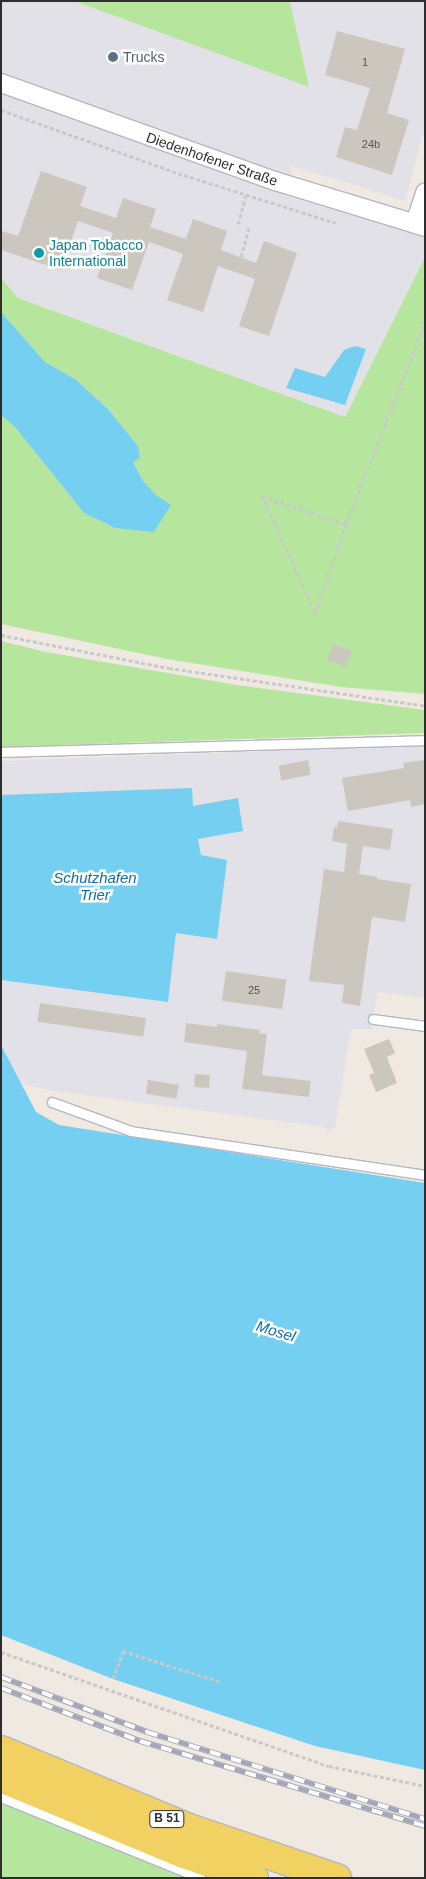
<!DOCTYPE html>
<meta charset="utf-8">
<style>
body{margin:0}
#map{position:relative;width:426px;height:1879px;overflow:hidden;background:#efe9e1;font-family:Arial,sans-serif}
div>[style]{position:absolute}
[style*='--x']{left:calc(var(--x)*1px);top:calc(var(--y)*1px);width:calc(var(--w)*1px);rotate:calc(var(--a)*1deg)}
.industrial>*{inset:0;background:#e3e1e8}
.green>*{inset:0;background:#b6e59e}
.water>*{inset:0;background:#75cff0}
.building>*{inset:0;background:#cbc7bf;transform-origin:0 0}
.path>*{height:2.5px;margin-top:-1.25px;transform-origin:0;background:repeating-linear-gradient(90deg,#c9c9c9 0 4px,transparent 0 6.5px)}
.roads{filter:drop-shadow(1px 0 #b4b7c1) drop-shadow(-1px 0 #b4b7c1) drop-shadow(0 1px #b4b7c1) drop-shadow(0 -1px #b4b7c1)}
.lane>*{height:9px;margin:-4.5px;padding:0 4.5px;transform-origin:4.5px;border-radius:4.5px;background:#fff}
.street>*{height:18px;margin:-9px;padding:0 9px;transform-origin:9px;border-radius:9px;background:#fff}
.primary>*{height:28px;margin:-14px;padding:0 14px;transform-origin:14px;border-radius:14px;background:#f2d163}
.rail>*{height:5.5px;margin-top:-2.75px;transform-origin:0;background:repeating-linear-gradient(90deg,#fff 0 11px,#a3a6b8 0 22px);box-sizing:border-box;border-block:1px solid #a3a6b8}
.dots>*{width:14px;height:14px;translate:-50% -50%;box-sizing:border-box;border:2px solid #fff;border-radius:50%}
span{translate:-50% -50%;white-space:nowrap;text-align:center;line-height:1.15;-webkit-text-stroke:5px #fff;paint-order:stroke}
.number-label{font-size:11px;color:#555452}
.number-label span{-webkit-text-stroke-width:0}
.shield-label span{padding:1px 4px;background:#fff;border:1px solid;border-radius:4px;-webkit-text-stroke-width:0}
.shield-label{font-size:12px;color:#2e2e2e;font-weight:700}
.service-label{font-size:14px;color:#4e5e75}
.left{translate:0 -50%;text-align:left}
.street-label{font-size:14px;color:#2e2e2e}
.culture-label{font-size:14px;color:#0d838f}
.water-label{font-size:15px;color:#0d6fa3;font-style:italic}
.frame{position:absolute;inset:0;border:2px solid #2e2e2e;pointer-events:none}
</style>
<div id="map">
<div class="industrial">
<i style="clip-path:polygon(1px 1px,74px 1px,309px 87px,290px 1px,425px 1px,425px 127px,405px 201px,292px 166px,285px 196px,425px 236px,425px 257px,345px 417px,18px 298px,1px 278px)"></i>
<i style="clip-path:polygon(425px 745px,425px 998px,377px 992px,372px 1029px,351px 1029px,335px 1128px,330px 1132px,325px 1127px,53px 1091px,1px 1079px,1px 761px)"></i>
</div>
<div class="green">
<i style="clip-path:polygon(74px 1px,290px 1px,309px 87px)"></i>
<i style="clip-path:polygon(425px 257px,425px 694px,341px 687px,167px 659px,1px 624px,1px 415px,15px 427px,84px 513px,115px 528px,157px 496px,143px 481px,133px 462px,138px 446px,108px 409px,75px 379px,45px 362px,1px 312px,1px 278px,18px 298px,345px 417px)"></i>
<i style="clip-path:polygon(1px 641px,46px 652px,237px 685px,425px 710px,425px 733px,1px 747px)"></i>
<i style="clip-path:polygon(1px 1804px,16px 1807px,194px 1878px,1px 1878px)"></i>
</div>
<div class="water">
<i style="clip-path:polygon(1px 312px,45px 362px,75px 379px,108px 409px,138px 446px,140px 458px,133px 462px,143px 481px,157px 496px,171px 505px,154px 532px,115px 528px,84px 513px,15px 427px,1px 415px)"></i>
<i style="clip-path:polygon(355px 346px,366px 349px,345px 405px,286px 388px,295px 368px,325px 377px,344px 350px)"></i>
<i style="clip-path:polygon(192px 788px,193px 806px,238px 798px,243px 831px,198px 839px,201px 855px,227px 860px,217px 939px,176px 933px,168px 1002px,1px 980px,1px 795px)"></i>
<i style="clip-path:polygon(1px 1045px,36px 1112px,59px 1125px,425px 1183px,425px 1770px,315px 1746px,113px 1679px,1px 1635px)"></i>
</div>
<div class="building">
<i style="clip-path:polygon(337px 31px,405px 49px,387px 113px,409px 120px,392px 175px,336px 157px,345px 127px,357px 130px,370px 88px,325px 75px)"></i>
<i style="clip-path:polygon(41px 171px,87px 187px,80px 206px,116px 218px,123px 198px,156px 209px,150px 227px,186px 239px,193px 219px,227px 231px,221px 250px,256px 263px,264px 241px,297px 253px,269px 336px,239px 326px,255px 279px,218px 266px,203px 312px,167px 300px,183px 254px,149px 242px,132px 290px,97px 278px,113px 233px,78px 221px,61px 270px,1px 250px,1px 231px,18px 236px)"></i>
<i style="left:333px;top:644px;width:20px;height:17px;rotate:20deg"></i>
<i style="left:308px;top:760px;width:15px;height:30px;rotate:79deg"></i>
<i style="clip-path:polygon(425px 760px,425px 804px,411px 807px,410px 800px,348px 811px,342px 778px,404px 768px,403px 763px)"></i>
<i style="clip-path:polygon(338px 821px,393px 829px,390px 850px,363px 846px,359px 874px,377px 877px,377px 879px,411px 884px,405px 922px,372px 917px,360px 1006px,342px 1003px,344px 985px,309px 981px,324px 869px,344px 872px,347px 844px,332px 841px,334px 827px,337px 828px)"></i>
<i style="left:226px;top:971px;width:61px;height:30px;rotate:8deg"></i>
<i style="left:40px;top:1003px;width:107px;height:19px;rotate:8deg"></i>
<i style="clip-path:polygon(186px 1023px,217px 1027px,217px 1024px,260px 1030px,259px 1033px,267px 1034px,262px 1075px,311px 1081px,309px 1097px,242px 1089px,247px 1051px,184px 1042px)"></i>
<i style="clip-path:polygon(389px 1039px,395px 1053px,387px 1057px,397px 1083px,376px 1092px,369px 1075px,374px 1073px,364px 1049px)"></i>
<i style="left:195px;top:1074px;width:15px;height:13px;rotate:4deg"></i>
<i style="left:148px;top:1080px;width:31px;height:14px;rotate:9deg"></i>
</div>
<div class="path">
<i style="--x:1;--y:110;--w:194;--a:19.6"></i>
<i style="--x:184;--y:175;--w:159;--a:17.5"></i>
<i style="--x:238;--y:224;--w:31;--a:-75"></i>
<i style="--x:241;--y:257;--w:30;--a:-75"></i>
<i style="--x:314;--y:612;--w:127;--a:-114.1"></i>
<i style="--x:262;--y:496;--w:89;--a:18.4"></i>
<i style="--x:315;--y:614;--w:95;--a:-71"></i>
<i style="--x:346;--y:524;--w:217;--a:-68.6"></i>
<i style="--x:1;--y:635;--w:171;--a:11.1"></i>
<i style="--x:169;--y:668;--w:259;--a:8.4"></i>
<i style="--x:1;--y:1652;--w:347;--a:19.2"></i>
<i style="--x:329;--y:1766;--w:98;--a:11.8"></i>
<i style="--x:113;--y:1679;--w:30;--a:-70"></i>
<i style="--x:123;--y:1651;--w:103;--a:17.6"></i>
</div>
<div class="roads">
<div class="lane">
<i style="--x:1;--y:752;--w:424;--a:-1.6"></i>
<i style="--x:373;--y:1019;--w:52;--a:7.7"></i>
<i style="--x:52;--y:1102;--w:84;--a:20.2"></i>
<i style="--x:131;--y:1131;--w:297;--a:8.5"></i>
<i style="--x:1;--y:1797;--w:215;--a:22.1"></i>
</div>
<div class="street">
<i style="--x:1;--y:83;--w:291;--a:19.7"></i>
<i style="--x:275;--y:181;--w:157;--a:17"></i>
<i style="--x:415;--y:224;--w:33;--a:-72"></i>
</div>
<div class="primary">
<i style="--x:1;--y:1750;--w:204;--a:22.5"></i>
<i style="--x:189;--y:1828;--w:156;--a:18.7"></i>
<i style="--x:1;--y:1778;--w:198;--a:22.6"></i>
<i style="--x:184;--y:1854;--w:74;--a:18.9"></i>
</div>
</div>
<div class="rail">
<i style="--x:1;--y:1677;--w:156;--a:20.6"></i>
<i style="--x:147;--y:1732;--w:291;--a:17.4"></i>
<i style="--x:1;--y:1688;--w:149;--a:20.9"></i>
<i style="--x:140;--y:1741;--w:297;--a:16.6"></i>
</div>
<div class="dots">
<i style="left:113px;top:57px;background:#5c6f8a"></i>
<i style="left:39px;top:253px;background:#0f9aa8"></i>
</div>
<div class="number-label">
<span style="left:365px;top:62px">1</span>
<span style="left:371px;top:144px">24b</span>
<span style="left:254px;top:990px">25</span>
</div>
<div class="shield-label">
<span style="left:167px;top:1819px">B 51</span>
</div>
<div class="service-label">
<span class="left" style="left:123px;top:57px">Trucks</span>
</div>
<div class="street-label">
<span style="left:212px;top:159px;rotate:19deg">Diedenhofener Straße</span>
</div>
<div class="culture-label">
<span class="left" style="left:49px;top:253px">Japan Tobacco<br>International</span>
</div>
<div class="water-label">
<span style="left:95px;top:886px">Schutzhafen<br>Trier</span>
<span style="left:276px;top:1331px;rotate:17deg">Mosel</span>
</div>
<div class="frame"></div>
</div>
